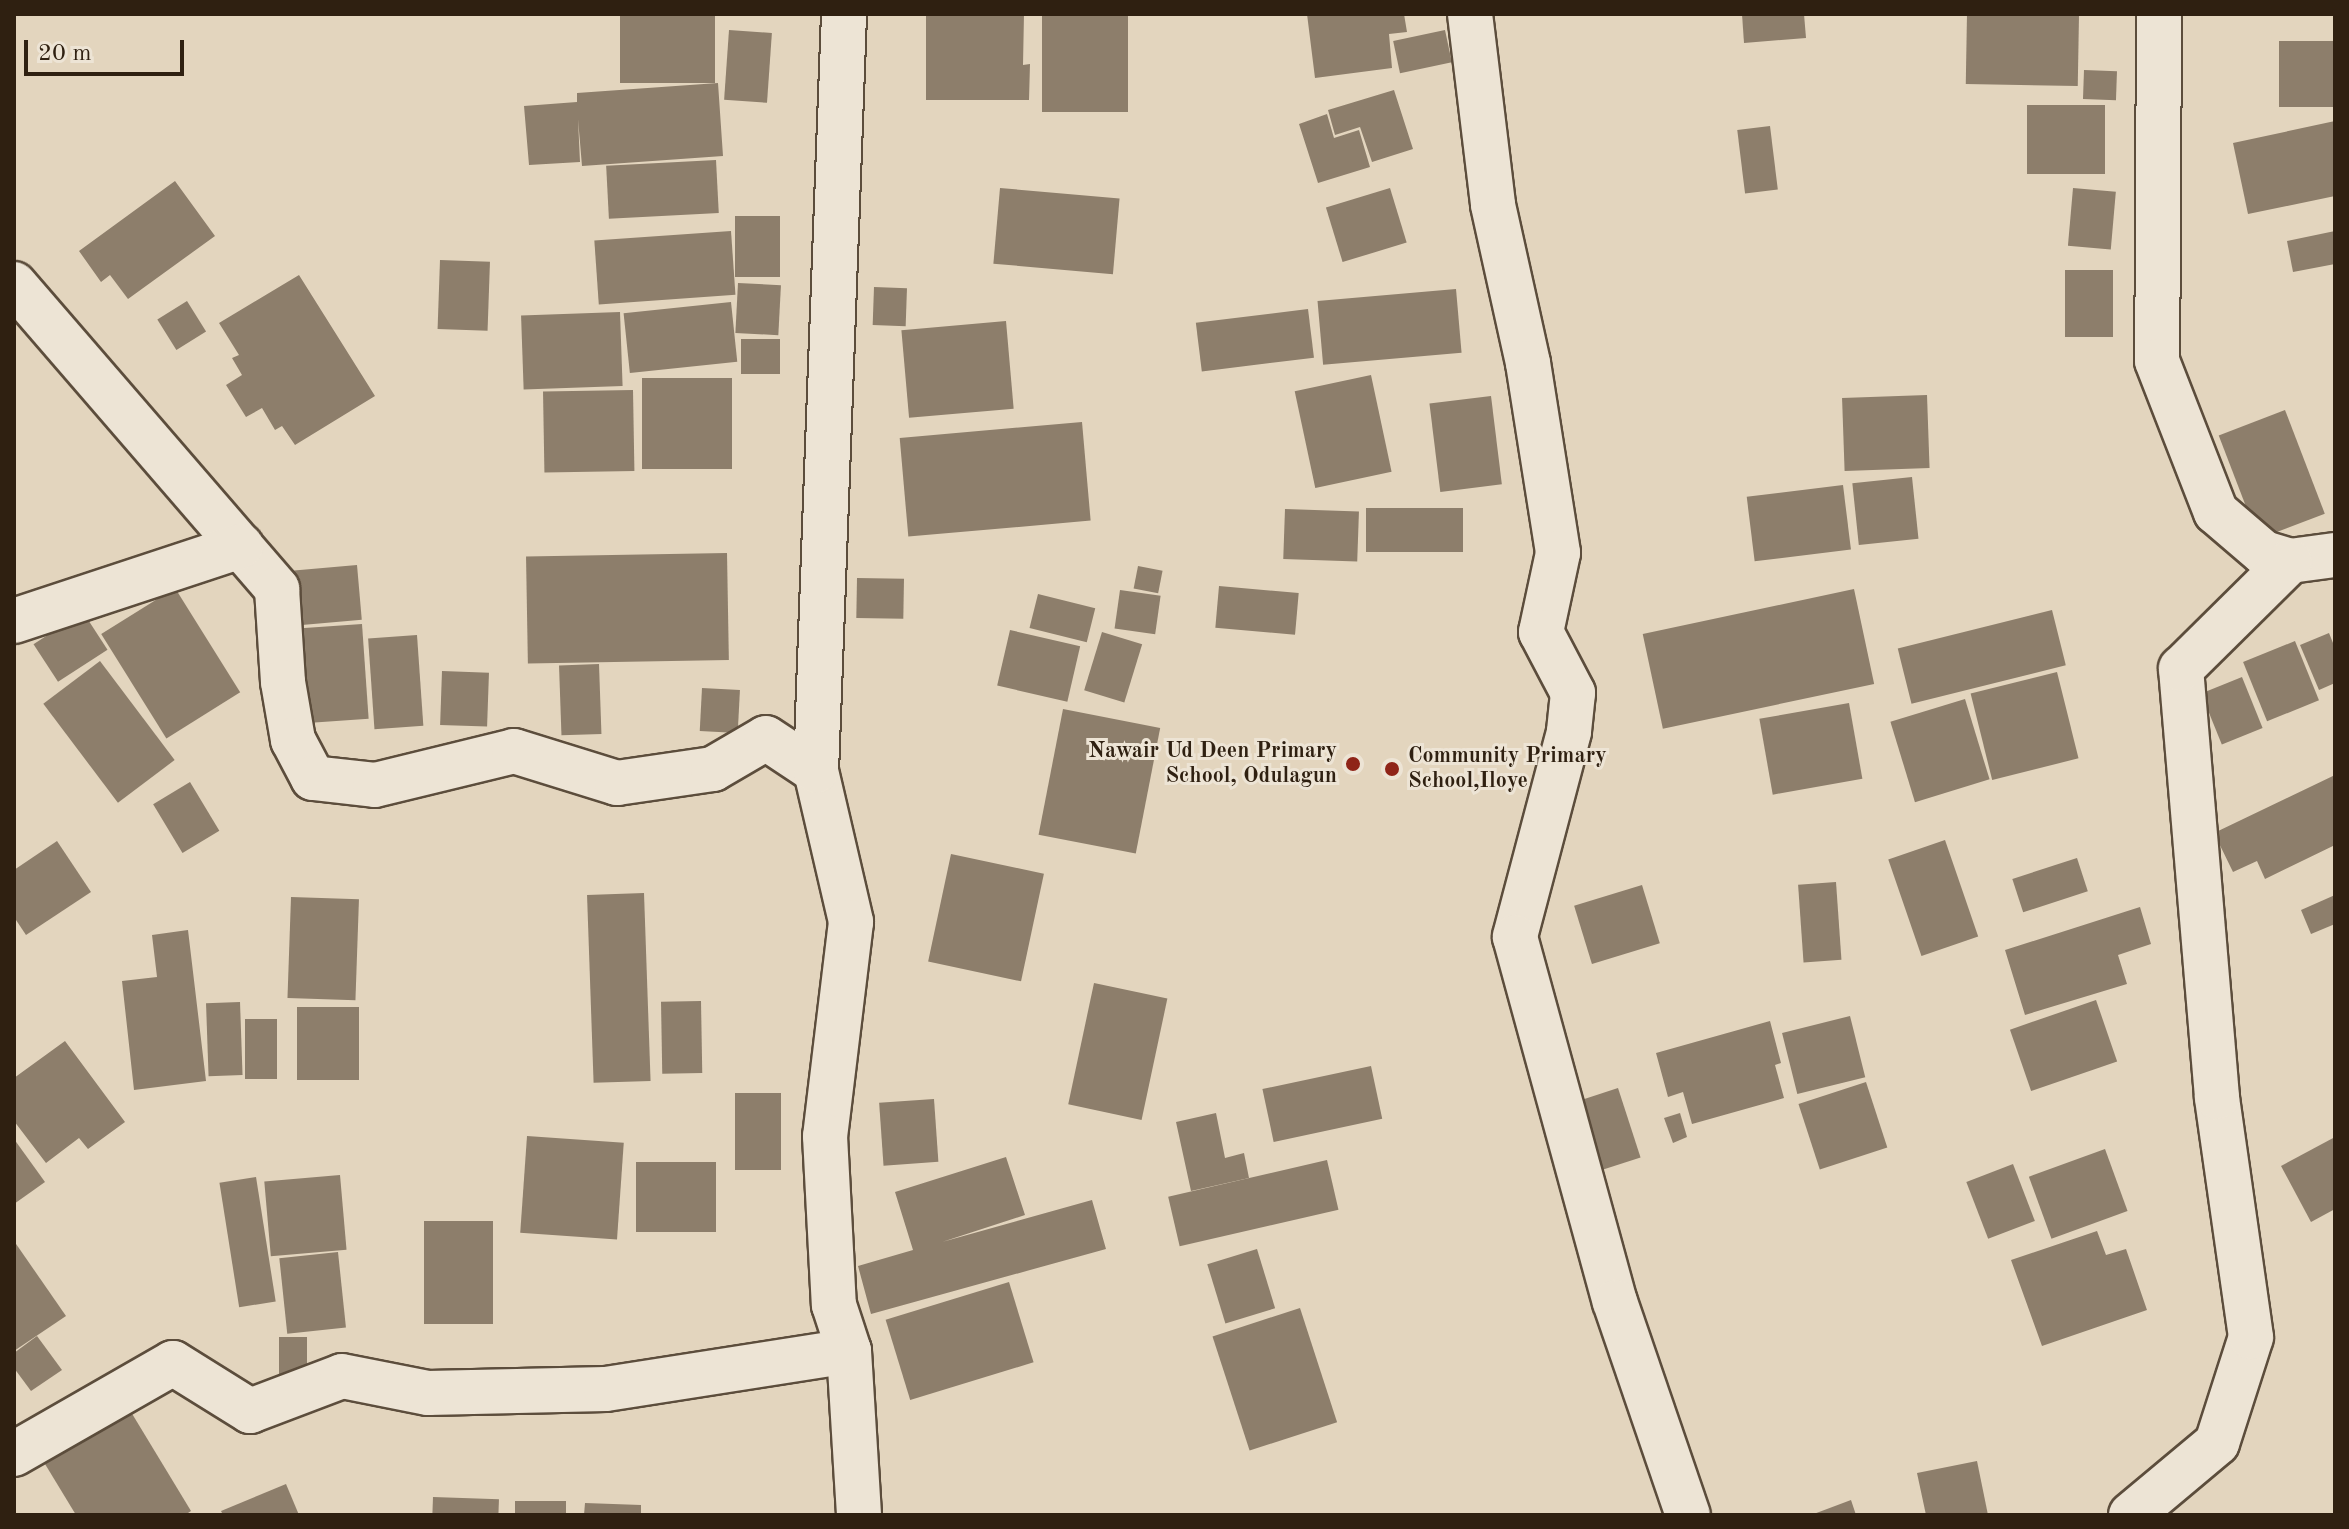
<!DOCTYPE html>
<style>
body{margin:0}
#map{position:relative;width:2349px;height:1529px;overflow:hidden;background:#e3d5be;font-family:"Old Standard TT",serif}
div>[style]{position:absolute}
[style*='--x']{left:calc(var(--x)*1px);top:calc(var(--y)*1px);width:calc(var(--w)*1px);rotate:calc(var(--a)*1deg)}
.building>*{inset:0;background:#8d7e6b;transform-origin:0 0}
.roads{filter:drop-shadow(2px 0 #5c4d3c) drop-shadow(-2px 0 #5c4d3c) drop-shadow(0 2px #5c4d3c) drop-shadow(0 -2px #5c4d3c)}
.street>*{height:44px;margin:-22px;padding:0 22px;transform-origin:22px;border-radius:22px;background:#ede4d5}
.dots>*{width:22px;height:22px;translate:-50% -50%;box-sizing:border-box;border:4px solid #ede4d5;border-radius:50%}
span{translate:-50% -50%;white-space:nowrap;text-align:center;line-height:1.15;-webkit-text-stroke:6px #ede4d5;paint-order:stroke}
.poi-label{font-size:22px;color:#2f2011;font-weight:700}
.right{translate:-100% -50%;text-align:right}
.left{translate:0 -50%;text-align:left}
.frame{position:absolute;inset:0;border:16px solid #2f2011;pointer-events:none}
.scale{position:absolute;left:24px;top:40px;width:160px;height:36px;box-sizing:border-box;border:4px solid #2f2011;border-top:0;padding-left:10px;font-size:24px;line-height:28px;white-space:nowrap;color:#2f2011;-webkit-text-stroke:6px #ede4d5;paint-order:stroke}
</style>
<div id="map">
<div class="building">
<i style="left:620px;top:14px;width:95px;height:69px"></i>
<i style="clip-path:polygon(926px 14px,1024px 14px,1023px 65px,1030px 64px,1029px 100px,926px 100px)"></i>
<i style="left:1042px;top:14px;width:86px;height:98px"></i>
<i style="clip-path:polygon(1307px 14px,1404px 14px,1407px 32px,1389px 34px,1392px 68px,1315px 78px)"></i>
<i style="clip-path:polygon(1742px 14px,1804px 14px,1806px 38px,1744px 43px)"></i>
<i style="left:1967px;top:14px;width:112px;height:70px;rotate:1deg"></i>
<i style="left:729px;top:30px;width:43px;height:70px;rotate:4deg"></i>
<i style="left:1445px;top:30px;width:33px;height:53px;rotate:78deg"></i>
<i style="left:2335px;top:41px;width:66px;height:56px;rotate:90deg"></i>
<i style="left:2084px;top:70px;width:33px;height:29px;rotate:2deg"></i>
<i style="clip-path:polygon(718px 83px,723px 156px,582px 166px,578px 119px,580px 162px,529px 165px,524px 106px,577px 102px,577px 93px)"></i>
<i style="clip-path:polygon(1394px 90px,1413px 149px,1372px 162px,1360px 127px,1335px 135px,1328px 110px)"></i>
<i style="left:2105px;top:105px;width:69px;height:78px;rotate:90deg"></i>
<i style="clip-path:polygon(1327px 114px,1334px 138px,1359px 130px,1370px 167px,1318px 183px,1299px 124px)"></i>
<i style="clip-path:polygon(2335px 121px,2335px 196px,2248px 214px,2233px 143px)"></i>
<i style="left:1770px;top:126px;width:64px;height:33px;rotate:83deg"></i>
<i style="left:716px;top:160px;width:53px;height:110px;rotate:87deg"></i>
<i style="clip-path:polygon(175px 181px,215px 236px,128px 299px,110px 275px,101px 282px,79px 251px)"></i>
<i style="left:1000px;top:188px;width:120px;height:76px;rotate:5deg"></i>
<i style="left:1390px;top:188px;width:57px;height:67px;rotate:73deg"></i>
<i style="left:2073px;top:188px;width:43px;height:58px;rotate:5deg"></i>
<i style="left:735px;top:216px;width:45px;height:61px"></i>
<i style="left:731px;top:231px;width:64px;height:137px;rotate:86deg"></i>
<i style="clip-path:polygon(2335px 231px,2335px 264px,2293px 272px,2287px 241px)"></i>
<i style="left:440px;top:260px;width:50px;height:69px;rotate:2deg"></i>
<i style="left:2065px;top:270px;width:48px;height:67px"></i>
<i style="clip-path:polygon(299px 275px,375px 396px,295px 445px,282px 426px,275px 430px,262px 408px,246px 417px,226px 385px,242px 375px,232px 358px,239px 355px,219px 323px)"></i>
<i style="left:738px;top:283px;width:43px;height:50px;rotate:3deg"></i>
<i style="left:874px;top:287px;width:33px;height:38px;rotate:2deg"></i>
<i style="left:1456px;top:289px;width:64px;height:139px;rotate:85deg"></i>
<i style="left:187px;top:301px;width:36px;height:35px;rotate:58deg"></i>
<i style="left:731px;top:302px;width:60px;height:108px;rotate:84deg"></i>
<i style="left:1308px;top:309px;width:49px;height:113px;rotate:83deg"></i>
<i style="left:620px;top:312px;width:74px;height:99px;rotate:88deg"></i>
<i style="left:1006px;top:321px;width:88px;height:105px;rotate:85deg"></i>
<i style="left:741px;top:339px;width:39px;height:35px"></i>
<i style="left:1371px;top:375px;width:99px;height:78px;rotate:78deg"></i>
<i style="left:732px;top:378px;width:91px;height:90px;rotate:90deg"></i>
<i style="left:633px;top:390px;width:81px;height:90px;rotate:89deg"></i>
<i style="left:1927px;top:395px;width:73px;height:85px;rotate:88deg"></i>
<i style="left:1491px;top:396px;width:89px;height:62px;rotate:83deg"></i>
<i style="left:2285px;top:410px;width:111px;height:71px;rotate:69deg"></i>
<i style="left:1082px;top:422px;width:99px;height:183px;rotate:85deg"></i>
<i style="left:1912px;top:477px;width:62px;height:60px;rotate:84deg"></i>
<i style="left:1843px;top:485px;width:65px;height:97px;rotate:83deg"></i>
<i style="left:1463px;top:508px;width:44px;height:97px;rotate:90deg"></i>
<i style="left:1285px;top:509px;width:74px;height:50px;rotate:2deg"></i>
<i style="left:727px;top:553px;width:107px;height:201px;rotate:89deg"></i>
<i style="left:357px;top:565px;width:55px;height:63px;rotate:85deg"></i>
<i style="left:1138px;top:566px;width:25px;height:23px;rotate:11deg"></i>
<i style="left:857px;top:578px;width:47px;height:40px;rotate:1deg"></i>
<i style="left:1219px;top:586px;width:80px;height:42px;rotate:5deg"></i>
<i style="left:175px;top:588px;width:123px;height:87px;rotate:58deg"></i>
<i style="left:1854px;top:589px;width:97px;height:216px;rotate:78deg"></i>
<i style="left:1120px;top:590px;width:41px;height:39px;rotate:8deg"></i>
<i style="left:1038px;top:594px;width:59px;height:35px;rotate:14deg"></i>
<i style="left:2052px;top:610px;width:57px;height:159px;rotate:76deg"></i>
<i style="left:83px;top:612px;width:45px;height:59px;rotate:57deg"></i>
<i style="left:362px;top:624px;width:95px;height:72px;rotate:86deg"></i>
<i style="left:1010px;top:630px;width:72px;height:57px;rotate:13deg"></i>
<i style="left:1102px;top:632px;width:42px;height:61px;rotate:17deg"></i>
<i style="clip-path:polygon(2329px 633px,2335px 648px,2335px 683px,2319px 690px,2300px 645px)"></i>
<i style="left:417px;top:635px;width:91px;height:49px;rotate:86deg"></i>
<i style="left:2295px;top:641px;width:64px;height:56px;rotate:68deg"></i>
<i style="left:100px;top:661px;width:124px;height:71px;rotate:53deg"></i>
<i style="left:599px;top:664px;width:70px;height:40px;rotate:88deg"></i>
<i style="left:442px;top:671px;width:47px;height:54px;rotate:2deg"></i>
<i style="left:2057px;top:672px;width:89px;height:89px;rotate:76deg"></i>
<i style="left:2242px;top:677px;width:55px;height:44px;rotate:68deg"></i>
<i style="left:702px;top:688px;width:38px;height:43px;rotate:3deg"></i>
<i style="left:1965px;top:699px;width:84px;height:78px;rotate:73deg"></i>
<i style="left:1849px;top:703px;width:77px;height:91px;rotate:80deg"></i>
<i style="left:1063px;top:709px;width:99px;height:128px;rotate:11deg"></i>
<i style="clip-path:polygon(2335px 775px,2335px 845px,2265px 879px,2257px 861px,2233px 872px,2214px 833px)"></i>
<i style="left:190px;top:782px;width:57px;height:43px;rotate:59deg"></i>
<i style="left:1945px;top:840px;width:102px;height:60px;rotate:71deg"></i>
<i style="clip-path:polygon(57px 841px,91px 892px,26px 935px,14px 917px,14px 870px)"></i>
<i style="left:951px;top:854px;width:95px;height:110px;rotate:12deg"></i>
<i style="left:2077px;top:858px;width:35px;height:68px;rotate:72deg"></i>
<i style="left:1836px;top:882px;width:78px;height:38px;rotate:86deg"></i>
<i style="left:1642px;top:885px;width:61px;height:71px;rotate:73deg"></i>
<i style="left:644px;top:893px;width:188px;height:57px;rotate:88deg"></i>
<i style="clip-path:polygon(2335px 895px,2335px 924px,2311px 934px,2301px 910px)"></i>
<i style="left:291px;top:897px;width:68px;height:101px;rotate:2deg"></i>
<i style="clip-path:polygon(2140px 907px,2151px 944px,2118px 955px,2127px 984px,2025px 1015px,2005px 950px)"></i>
<i style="clip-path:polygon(188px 930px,206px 1081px,134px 1090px,122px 981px,157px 977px,152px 935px)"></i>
<i style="left:1094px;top:983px;width:75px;height:124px;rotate:12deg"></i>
<i style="left:2096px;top:1000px;width:65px;height:91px;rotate:71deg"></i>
<i style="left:701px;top:1001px;width:72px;height:40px;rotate:89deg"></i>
<i style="left:240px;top:1002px;width:73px;height:34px;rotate:88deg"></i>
<i style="left:297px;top:1007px;width:62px;height:73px"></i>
<i style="left:1850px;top:1016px;width:63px;height:70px;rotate:76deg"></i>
<i style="left:245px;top:1019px;width:32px;height:60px"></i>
<i style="clip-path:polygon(1770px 1021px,1781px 1063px,1775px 1065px,1784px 1098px,1692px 1124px,1683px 1092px,1668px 1097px,1656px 1053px)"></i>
<i style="clip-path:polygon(65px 1041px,125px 1122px,88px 1149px,79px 1138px,46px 1163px,14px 1121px,14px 1078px)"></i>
<i style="left:1371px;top:1066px;width:54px;height:111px;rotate:78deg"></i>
<i style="left:1866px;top:1082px;width:69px;height:71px;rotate:72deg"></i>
<i style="left:1618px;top:1088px;width:73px;height:49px;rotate:72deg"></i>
<i style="left:735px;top:1093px;width:46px;height:77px"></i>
<i style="left:934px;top:1099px;width:63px;height:55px;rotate:86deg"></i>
<i style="clip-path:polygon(1216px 1113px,1225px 1158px,1244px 1153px,1249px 1178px,1191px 1191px,1176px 1122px)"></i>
<i style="clip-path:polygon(1680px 1113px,1687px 1137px,1673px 1143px,1664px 1118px)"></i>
<i style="left:527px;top:1136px;width:97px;height:97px;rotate:4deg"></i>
<i style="clip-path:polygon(2335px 1137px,2335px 1209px,2311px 1222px,2281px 1166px)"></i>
<i style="clip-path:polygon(14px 1139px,45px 1182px,14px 1204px)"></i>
<i style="left:2105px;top:1149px;width:66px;height:81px;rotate:70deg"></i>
<i style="clip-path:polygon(1006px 1157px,1025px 1215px,942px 1242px,1092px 1200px,1106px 1249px,871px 1314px,858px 1266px,913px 1250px,895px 1192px)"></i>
<i style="left:1327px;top:1160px;width:51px;height:163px;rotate:77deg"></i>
<i style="left:636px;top:1162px;width:80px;height:70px"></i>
<i style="left:2013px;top:1164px;width:61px;height:50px;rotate:69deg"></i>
<i style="left:340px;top:1175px;width:75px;height:76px;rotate:85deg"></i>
<i style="left:256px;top:1177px;width:126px;height:37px;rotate:81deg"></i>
<i style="left:424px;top:1221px;width:69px;height:103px"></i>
<i style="clip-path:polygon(2097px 1231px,2106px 1255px,2126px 1249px,2147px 1310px,2042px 1346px,2011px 1260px)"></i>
<i style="clip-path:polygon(14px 1241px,66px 1316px,14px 1351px)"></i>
<i style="left:1257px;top:1249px;width:62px;height:52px;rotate:73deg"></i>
<i style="left:338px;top:1252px;width:76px;height:59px;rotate:84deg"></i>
<i style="left:1009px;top:1282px;width:84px;height:129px;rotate:73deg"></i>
<i style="left:1300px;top:1308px;width:120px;height:92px;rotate:72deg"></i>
<i style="clip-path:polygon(37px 1336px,62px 1370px,31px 1391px,14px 1368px,14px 1353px)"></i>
<i style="left:279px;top:1337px;width:28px;height:44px"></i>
<i style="clip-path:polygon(131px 1412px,191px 1511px,185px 1515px,76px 1515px,45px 1464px)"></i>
<i style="clip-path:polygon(1977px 1461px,1988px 1515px,1926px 1515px,1917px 1473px)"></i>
<i style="clip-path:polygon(286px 1484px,299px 1515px,223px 1515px,221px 1511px)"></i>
<i style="left:433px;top:1497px;width:66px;height:18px;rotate:2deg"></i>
<i style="clip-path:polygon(1851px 1500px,1856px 1515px,1811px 1515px)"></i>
<i style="left:515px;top:1501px;width:51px;height:14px"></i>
<i style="clip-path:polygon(585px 1503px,641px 1505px,641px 1515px,584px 1515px)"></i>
</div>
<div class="roads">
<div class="street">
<i style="--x:1470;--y:14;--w:192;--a:83.1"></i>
<i style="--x:1493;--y:205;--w:162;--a:77.5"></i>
<i style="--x:1528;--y:363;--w:192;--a:81"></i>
<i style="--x:1558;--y:553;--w:81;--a:102.1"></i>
<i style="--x:1541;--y:632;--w:69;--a:62.3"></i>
<i style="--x:1573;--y:693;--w:39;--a:96"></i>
<i style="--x:1569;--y:732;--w:212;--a:104.8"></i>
<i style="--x:1515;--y:937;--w:378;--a:74.7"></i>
<i style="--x:1615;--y:1302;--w:225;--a:71.1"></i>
<i style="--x:2159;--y:14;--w:347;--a:90.3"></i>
<i style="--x:2157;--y:361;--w:162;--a:68.7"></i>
<i style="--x:2216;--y:512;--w:63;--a:40.5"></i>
<i style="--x:2264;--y:553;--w:27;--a:17"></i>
<i style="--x:2290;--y:561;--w:45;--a:-7.6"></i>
<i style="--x:14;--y:284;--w:403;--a:49.2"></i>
<i style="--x:277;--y:589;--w:93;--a:86.3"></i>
<i style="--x:283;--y:682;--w:59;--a:80.2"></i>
<i style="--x:293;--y:740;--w:43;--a:62.2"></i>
<i style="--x:313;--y:778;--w:62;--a:6.4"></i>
<i style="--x:375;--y:785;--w:143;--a:-13.7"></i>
<i style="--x:514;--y:751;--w:108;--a:17.3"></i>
<i style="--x:617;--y:783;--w:97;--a:-8.3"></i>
<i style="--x:713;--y:769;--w:61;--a:-30.3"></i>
<i style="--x:766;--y:738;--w:60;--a:33.4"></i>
<i style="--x:816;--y:771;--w:155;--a:76.9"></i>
<i style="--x:851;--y:922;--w:216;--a:96.9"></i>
<i style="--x:825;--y:1136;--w:169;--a:87"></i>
<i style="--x:834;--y:1305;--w:48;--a:71.9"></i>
<i style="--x:849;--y:1351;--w:164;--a:86.5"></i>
<i style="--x:14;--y:621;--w:239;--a:-18.3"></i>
<i style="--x:816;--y:771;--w:758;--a:-87.88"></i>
<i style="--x:14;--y:1454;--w:183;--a:-29.8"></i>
<i style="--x:173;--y:1363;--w:91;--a:31.9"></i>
<i style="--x:250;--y:1411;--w:98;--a:-20.8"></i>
<i style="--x:342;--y:1376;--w:88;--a:11.2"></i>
<i style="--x:428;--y:1393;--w:178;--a:-1.3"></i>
<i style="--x:606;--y:1389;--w:246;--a:-8.9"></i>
<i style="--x:2131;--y:1515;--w:112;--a:-39.9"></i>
<i style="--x:2217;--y:1443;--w:111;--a:-72.2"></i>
<i style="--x:2251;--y:1337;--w:242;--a:-98.1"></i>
<i style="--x:2217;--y:1097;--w:430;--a:-94.8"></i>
<i style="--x:2181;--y:669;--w:153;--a:-44.7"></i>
</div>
</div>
<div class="dots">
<i style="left:1353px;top:764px;background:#8f2418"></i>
<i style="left:1392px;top:769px;background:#8f2418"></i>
</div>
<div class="poi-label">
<span class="right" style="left:1337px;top:764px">Nawair Ud Deen Primary<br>School, Odulagun</span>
<span class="left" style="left:1408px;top:769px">Community Primary<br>School,Iloye</span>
</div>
<div class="frame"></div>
<div class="scale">20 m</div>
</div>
